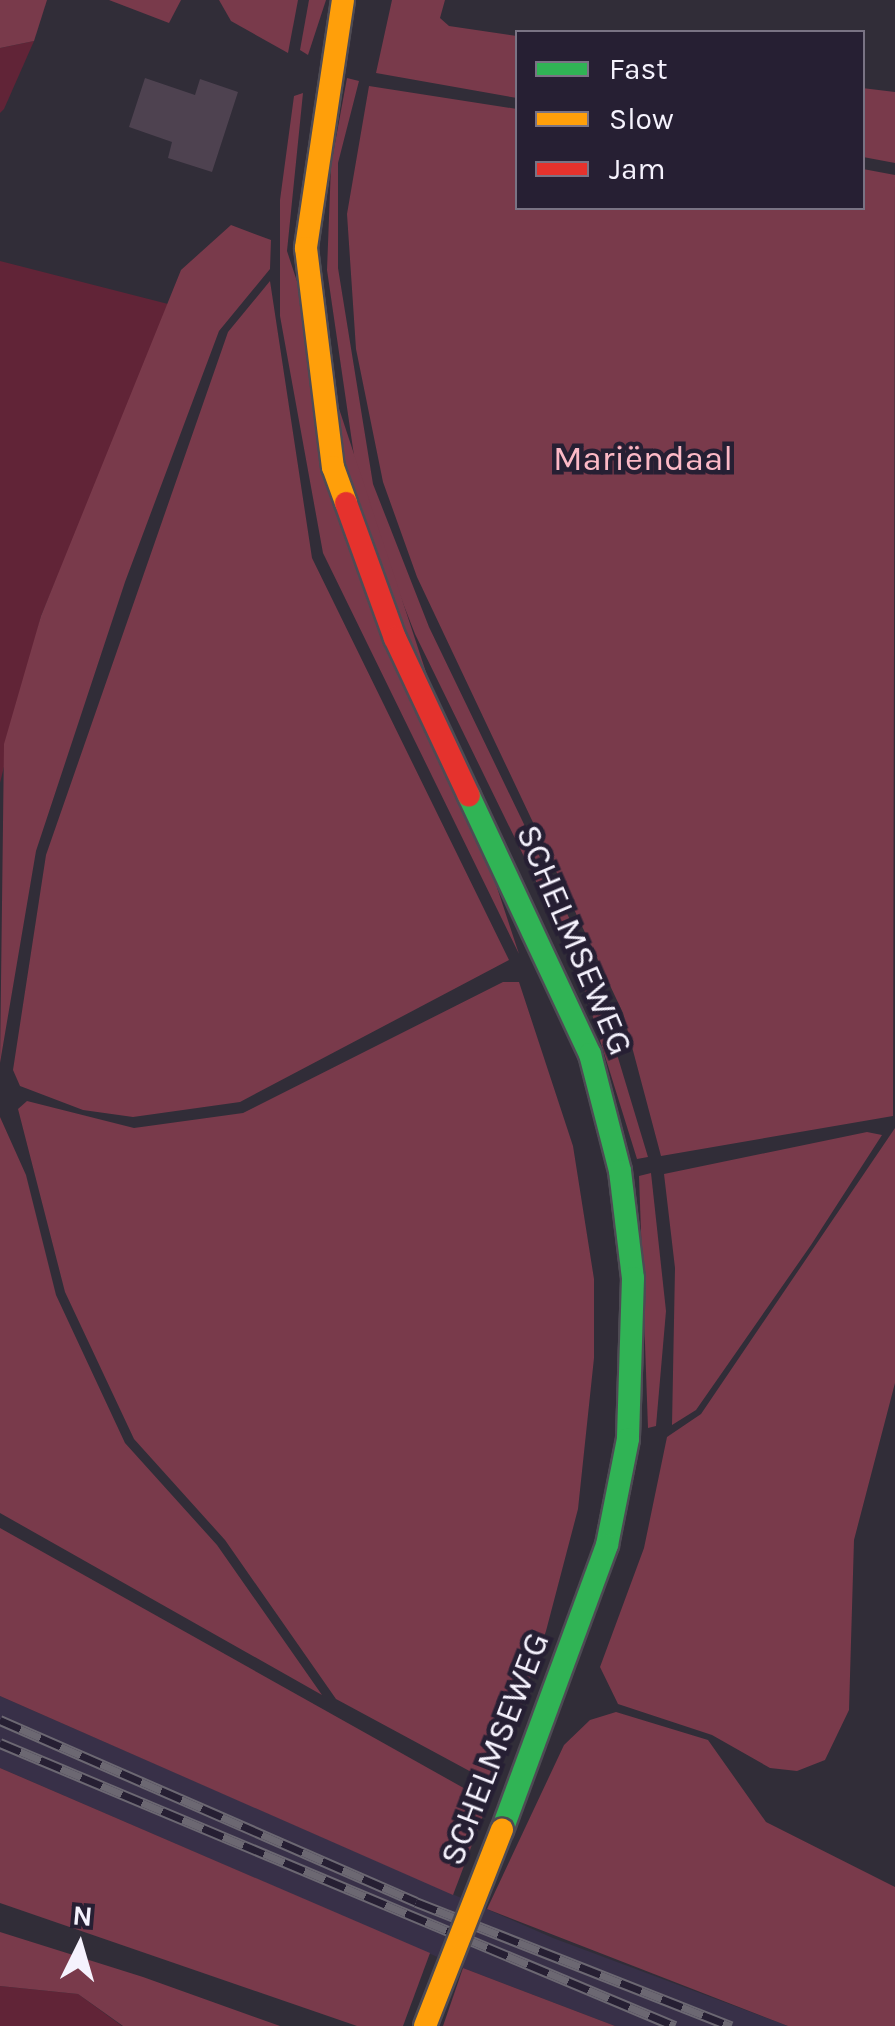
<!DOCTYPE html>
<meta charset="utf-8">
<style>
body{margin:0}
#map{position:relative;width:895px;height:2026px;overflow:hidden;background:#312d38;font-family:Karla,sans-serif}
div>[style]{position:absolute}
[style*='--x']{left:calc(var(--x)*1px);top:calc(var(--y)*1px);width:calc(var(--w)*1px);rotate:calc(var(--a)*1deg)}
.built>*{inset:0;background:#383048}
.green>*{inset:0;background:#612437}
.forest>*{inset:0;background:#793a4b}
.building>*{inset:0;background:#4e4250}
.roads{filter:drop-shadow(2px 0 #4e4b54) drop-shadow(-2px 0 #4e4b54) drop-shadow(0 2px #4e4b54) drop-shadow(0 -2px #4e4b54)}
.fast>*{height:22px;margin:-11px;padding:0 11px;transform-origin:11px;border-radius:11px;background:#30b455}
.slow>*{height:22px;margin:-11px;padding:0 11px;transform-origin:11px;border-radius:11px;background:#ff9f0a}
.jam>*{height:22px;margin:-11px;padding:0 11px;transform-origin:11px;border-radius:11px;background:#e5322d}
.rail>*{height:11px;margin-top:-5.5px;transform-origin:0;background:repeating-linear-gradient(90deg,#261f33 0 22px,#6c6872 0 44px);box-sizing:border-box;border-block:2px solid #6c6872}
.bridges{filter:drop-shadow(2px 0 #4e4b54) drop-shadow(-2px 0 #4e4b54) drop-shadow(0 2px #4e4b54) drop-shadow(0 -2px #4e4b54)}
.slow-bridge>*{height:22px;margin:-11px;padding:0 11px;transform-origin:11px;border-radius:11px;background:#ff9f0a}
span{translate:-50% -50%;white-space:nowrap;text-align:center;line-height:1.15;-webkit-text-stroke:9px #261f33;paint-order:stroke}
.park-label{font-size:35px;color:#fcb9c6}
.street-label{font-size:35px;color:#f5f2fd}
.legend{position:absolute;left:515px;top:30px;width:350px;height:180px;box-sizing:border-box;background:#261f33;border:2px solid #797384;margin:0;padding:12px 18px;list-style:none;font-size:30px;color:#f5f2fd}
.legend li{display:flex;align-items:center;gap:20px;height:50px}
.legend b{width:50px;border:2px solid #797384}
.north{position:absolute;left:30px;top:1896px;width:100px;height:100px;-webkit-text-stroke:8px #261f33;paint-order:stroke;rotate:5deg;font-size:28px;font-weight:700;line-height:40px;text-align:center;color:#f5f2fd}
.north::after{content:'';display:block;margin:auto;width:35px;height:45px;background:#f5f2fd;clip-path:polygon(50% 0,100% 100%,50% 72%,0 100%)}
</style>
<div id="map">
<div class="built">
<i style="clip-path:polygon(0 1696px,553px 1938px,788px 2026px,615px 2026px,463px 1968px,0 1768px)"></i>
</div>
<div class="green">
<i style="clip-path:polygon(34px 41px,4px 109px,0 113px,0 48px)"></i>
<i style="clip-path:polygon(0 261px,172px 305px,41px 616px,0 783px)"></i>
<i style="clip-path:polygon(0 1986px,78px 1994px,122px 2026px,0 2026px)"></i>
</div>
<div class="forest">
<i style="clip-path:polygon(0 0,47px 0,34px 41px,0 48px)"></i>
<i style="clip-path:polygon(109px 0,181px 0,169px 23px)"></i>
<i style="clip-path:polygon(219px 0,298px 0,288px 53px,231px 21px)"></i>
<i style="clip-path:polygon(309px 0,326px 0,308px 55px,300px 50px)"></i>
<i style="clip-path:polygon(392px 0,445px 0,440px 18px,449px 26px,517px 36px,517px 98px,376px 73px)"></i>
<i style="clip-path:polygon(347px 78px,359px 81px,338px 163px,338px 268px,373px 484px,429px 627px,587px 955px,648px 1157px,637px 1159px,576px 963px,415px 634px,359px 490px,327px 270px,331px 165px)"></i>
<i style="clip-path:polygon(369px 86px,517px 109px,518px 208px,862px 208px,863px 169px,895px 175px,893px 1116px,661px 1156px,623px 1013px,417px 577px,383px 482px,356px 349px,347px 214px)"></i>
<i style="clip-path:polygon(862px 88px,895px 92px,895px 163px,863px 157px)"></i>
<i style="clip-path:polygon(303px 93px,287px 251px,519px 954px,323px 553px,280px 316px,280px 200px,294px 96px)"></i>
<i style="clip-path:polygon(231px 225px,271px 240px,270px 269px,219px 331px,125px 582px,36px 851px,0 1063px,4px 744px,41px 616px,181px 270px)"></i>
<i style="clip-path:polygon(270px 281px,312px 558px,509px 960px,240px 1102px,133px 1117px,83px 1110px,20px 1086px,13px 1070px,46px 855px,228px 332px)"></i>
<i style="clip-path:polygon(503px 982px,519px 982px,573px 1146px,594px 1279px,594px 1358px,578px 1509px,546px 1631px,496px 1779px,488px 1781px,336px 1699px,225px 1540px,134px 1439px,65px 1292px,18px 1109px,27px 1101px,134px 1128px,243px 1113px)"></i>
<i style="clip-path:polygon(0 1117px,26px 1175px,56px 1295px,125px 1443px,217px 1545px,322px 1695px,0 1513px)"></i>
<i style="clip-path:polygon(895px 1128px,895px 1383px,854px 1540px,849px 1710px,825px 1760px,797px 1771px,770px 1768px,712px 1735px,618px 1704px,600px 1667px,644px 1548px,667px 1437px,701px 1414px)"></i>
<i style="clip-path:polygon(867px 1132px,882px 1135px,811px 1245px,696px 1410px,672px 1425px,675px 1268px,664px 1174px)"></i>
<i style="clip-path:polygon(651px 1173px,666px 1311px,656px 1426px,648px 1428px,639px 1176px)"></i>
<i style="clip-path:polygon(0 1528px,469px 1791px,484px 1813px,453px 1895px,0 1696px)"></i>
<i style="clip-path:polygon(616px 1712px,708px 1740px,766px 1822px,895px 1887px,895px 2026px,788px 2026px,487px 1909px,564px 1745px,590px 1720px)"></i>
<i style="clip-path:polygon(0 1768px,430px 1953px,403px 2026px,357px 2026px,0 1903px)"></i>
<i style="clip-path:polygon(0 1932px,143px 1977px,280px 2026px,123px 2026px,78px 1994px,0 1986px)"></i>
<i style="clip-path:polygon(463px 1968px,615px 2026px,443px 2026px)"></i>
</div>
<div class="building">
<i style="clip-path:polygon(145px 78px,195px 95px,200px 79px,238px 92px,212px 172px,168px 158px,172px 142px,129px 127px)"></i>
</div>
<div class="roads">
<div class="fast">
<i style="--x:469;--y:796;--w:285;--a:64.9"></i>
<i style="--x:590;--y:1054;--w:121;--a:75.6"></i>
<i style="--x:620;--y:1171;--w:108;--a:83.1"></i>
<i style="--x:633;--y:1278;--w:161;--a:91.8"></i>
<i style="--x:628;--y:1439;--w:108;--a:101.2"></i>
<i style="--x:607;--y:1545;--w:304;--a:110.2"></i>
</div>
<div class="slow">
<i style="--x:343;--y:0;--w:251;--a:98.5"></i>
<i style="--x:306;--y:248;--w:221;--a:83"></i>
<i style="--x:333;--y:467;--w:38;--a:70"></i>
</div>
<div class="jam">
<i style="--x:346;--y:503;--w:144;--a:70.1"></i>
<i style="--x:395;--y:638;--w:174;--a:64.9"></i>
</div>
</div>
<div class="rail">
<i style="--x:0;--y:1720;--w:454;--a:23.6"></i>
<i style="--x:416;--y:1902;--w:339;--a:21.5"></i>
<i style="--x:0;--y:1743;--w:732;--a:22.75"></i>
</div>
<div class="bridges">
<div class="slow-bridge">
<i style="--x:425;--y:2026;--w:211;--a:-68.6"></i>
</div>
</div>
<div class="park-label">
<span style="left:643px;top:459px">Mariëndaal</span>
</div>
<div class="street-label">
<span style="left:574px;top:940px;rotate:67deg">SCHELMSEWEG</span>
<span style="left:495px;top:1749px;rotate:-69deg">SCHELMSEWEG</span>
</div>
<ul class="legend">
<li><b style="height:12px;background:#30b455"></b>Fast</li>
<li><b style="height:12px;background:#ff9f0a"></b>Slow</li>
<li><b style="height:12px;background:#e5322d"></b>Jam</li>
</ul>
<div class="north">N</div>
</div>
